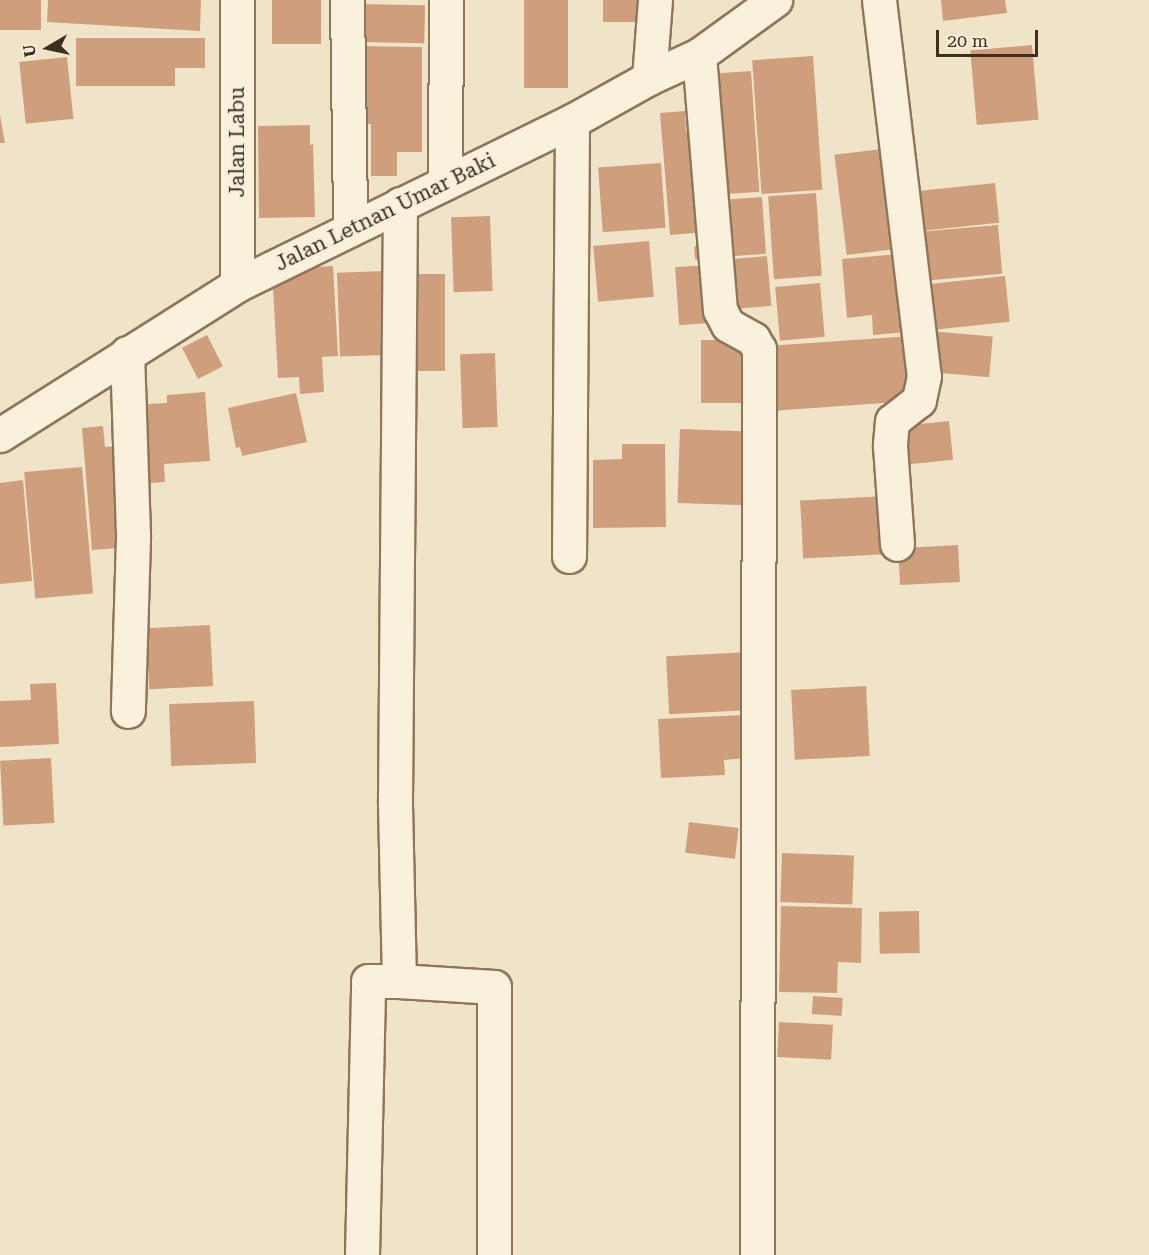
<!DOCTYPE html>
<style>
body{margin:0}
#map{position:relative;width:1149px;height:1255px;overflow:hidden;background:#f0e4c8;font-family:"Roboto Serif",serif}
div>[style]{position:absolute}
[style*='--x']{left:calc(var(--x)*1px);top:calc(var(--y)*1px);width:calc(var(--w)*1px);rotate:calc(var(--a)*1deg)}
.building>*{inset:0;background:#cf9f7d;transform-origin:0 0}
.roads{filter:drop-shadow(2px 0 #8d765c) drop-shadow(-2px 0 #8d765c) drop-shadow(0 2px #8d765c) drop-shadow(0 -2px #8d765c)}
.street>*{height:33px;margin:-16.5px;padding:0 16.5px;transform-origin:16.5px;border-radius:16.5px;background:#faf1dc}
.secondary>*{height:33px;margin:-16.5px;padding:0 16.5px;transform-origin:16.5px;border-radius:16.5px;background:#faf1dc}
span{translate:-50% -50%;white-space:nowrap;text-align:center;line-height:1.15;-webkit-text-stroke:4.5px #f7eed8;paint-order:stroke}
.street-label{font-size:21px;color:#3d2e20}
.north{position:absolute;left:18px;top:18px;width:60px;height:60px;-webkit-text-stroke:4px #f7eed8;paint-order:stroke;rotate:261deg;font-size:16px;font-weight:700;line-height:24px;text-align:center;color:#3d2e20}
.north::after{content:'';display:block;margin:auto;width:21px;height:27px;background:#3d2e20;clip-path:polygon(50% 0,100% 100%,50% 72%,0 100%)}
.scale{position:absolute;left:936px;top:30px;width:102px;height:27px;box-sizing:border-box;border:3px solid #3d2e20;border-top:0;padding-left:8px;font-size:18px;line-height:21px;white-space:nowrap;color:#3d2e20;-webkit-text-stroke:4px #f7eed8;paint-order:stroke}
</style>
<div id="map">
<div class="building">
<i style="left:0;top:0;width:41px;height:30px"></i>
<i style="clip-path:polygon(48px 0,201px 0,200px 31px,47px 22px)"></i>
<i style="left:272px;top:0;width:49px;height:44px"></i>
<i style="left:524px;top:0;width:44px;height:88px"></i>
<i style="left:603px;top:0;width:37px;height:22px"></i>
<i style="clip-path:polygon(941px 0,1005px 0,1007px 13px,943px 21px)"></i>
<i style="left:360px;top:4px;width:65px;height:38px;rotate:1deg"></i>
<i style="clip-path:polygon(76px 38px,205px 38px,205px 68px,175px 68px,175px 86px,76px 86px)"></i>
<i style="left:1032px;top:45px;width:75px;height:62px;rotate:85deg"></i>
<i style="clip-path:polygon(353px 46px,422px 47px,422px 152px,397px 152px,397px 176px,371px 176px,371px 124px,353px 124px)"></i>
<i style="left:813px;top:56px;width:134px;height:61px;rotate:86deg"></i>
<i style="left:67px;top:57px;width:62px;height:48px;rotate:84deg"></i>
<i style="left:751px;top:71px;width:121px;height:47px;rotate:86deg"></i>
<i style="clip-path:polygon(685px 111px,686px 131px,700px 130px,708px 232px,670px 235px,660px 113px)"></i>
<i style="clip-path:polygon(0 115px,5px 143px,0 143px)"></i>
<i style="clip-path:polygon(310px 125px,310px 145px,313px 144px,315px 217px,259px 218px,258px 126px)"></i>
<i style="left:890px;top:148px;width:101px;height:56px;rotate:83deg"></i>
<i style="left:661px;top:163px;width:65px;height:63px;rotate:86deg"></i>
<i style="left:995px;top:183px;width:40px;height:87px;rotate:84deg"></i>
<i style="left:816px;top:193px;width:83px;height:48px;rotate:86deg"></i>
<i style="left:762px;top:197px;width:57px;height:42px;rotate:86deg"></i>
<i style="left:490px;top:216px;width:75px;height:39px;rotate:88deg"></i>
<i style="left:998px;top:225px;width:49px;height:84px;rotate:85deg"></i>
<i style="left:649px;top:241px;width:56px;height:56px;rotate:85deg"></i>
<i style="left:713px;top:245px;width:13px;height:19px;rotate:86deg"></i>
<i style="clip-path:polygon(899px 254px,906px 332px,873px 335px,872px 315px,847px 318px,842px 259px)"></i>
<i style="left:767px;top:256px;width:50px;height:43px;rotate:85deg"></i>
<i style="left:708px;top:265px;width:58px;height:33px;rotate:86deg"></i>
<i style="clip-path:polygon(333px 266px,338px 356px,322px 357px,324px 392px,300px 394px,299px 377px,278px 378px,272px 270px)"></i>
<i style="left:385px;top:271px;width:84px;height:48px;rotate:88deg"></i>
<i style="left:406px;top:274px;width:39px;height:97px"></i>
<i style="left:1005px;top:276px;width:46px;height:83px;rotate:84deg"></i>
<i style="left:820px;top:283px;width:54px;height:45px;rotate:85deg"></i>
<i style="left:930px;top:331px;width:63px;height:41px;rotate:5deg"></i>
<i style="left:207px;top:335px;width:35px;height:28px;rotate:63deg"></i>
<i style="left:911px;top:336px;width:65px;height:145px;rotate:86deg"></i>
<i style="left:750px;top:340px;width:63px;height:49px;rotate:90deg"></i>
<i style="left:495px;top:353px;width:74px;height:35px;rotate:88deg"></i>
<i style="clip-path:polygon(205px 392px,210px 461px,164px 464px,165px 482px,134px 484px,129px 405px,167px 403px,167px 395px)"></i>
<i style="clip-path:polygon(296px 393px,307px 442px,242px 456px,240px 447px,236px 448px,228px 408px)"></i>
<i style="left:949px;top:421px;width:39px;height:51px;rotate:84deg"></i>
<i style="clip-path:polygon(103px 426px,105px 447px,125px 445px,132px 547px,92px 550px,82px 428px)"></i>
<i style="left:680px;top:429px;width:69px;height:74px;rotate:2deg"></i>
<i style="clip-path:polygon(622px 444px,665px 444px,666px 527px,593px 528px,593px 460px,622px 459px)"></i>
<i style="left:82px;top:467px;width:127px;height:58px;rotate:85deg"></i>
<i style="clip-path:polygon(23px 480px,32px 581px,0 584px,0 483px)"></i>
<i style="left:887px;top:496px;width:58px;height:87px;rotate:87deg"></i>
<i style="left:958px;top:545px;width:37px;height:60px;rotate:87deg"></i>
<i style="left:210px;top:625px;width:61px;height:64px;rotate:87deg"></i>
<i style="left:749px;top:652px;width:58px;height:83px;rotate:87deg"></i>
<i style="clip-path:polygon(56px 683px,59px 744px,0 747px,0 701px,31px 700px,30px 684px)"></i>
<i style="left:866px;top:686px;width:70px;height:75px;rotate:87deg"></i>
<i style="left:254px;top:701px;width:62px;height:85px;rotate:88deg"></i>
<i style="clip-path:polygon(744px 715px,746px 758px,724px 760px,725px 775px,661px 778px,658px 719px)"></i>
<i style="left:51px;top:758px;width:65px;height:51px;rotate:87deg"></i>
<i style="left:689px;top:822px;width:50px;height:31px;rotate:7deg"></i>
<i style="left:782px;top:853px;width:72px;height:49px;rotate:2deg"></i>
<i style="clip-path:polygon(781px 906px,862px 908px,861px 963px,838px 962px,837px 993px,779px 992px)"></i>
<i style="left:919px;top:911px;width:42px;height:40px;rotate:89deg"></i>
<i style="left:813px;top:996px;width:30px;height:18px;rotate:4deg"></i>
<i style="left:779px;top:1022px;width:54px;height:35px;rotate:3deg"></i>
</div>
<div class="roads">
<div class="street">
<i style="--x:347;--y:0;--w:228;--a:89.2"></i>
<i style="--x:879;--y:0;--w:379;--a:83.2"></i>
<i style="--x:924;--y:376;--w:25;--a:102"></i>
<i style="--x:919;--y:400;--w:34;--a:142"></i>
<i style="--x:892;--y:421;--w:25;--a:95"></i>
<i style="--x:890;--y:446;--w:98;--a:85.9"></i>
<i style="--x:699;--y:55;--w:256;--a:85.3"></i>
<i style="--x:720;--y:310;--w:17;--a:62"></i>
<i style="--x:728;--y:325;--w:29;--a:29"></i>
<i style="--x:753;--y:339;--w:12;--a:59"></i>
<i style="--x:759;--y:349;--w:906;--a:90.13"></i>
<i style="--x:649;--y:78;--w:78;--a:-85.6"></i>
<i style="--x:445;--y:183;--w:183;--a:-89.7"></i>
<i style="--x:127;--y:353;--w:185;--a:88.1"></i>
<i style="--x:133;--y:538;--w:173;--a:91.7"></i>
<i style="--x:569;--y:556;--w:435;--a:-89.6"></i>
<i style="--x:399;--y:981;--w:181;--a:-91.3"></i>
<i style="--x:395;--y:800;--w:596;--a:-89.52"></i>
<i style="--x:362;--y:1255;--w:274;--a:-88.7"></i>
<i style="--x:368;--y:981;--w:31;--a:0"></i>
<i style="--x:399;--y:981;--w:95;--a:3.6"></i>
<i style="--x:494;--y:987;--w:268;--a:90"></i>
</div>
<div class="secondary">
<i style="--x:237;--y:285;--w:285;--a:-90"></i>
<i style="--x:0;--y:435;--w:280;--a:-32.3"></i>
<i style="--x:237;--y:285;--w:373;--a:-26.1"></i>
<i style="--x:572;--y:121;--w:88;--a:-29.2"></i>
<i style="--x:649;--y:78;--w:55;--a:-24.7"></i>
<i style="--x:699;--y:55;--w:94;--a:-35.9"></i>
</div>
</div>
<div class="street-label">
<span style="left:237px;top:142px;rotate:-90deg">Jalan Labu</span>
<span style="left:385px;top:212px;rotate:-26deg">Jalan Letnan Umar Baki</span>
</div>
<div class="north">U</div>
<div class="scale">20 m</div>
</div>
